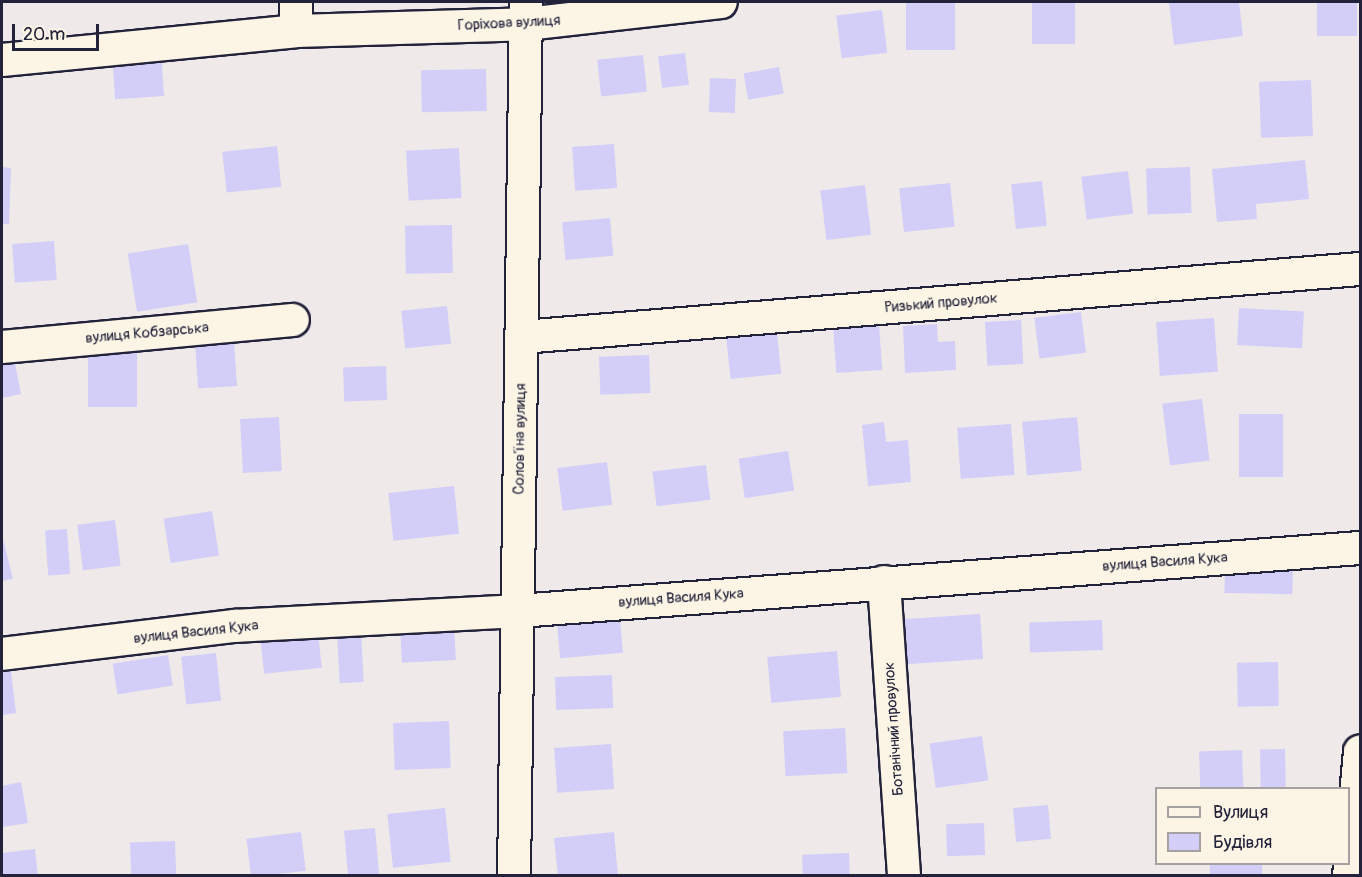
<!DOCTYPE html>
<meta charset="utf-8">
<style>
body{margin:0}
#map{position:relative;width:1362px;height:877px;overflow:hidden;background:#f0e9ea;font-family:Pangolin,sans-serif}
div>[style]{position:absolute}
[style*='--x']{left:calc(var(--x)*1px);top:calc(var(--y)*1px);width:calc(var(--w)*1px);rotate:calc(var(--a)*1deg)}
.building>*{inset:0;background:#d3cef7;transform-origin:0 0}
.roads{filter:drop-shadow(2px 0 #22223b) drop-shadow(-2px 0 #22223b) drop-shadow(0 2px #22223b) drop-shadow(0 -2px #22223b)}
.street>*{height:32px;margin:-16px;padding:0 16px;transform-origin:16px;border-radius:16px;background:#fcf5e5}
.secondary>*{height:33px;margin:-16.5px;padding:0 16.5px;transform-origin:16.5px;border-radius:16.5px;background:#fcf5e5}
span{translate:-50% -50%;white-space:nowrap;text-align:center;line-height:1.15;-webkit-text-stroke:4.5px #fcf5e5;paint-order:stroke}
.street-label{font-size:15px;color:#22223b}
.frame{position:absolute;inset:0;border:3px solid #22223b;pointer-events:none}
.legend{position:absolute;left:1155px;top:787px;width:195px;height:78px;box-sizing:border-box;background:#fcf5e5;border:2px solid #a5a1a1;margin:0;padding:8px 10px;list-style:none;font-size:18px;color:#22223b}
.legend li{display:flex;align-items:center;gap:12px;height:30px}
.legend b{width:30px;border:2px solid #a5a1a1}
.scale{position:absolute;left:12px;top:24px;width:87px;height:27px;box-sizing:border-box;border:3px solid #22223b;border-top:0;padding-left:8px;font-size:18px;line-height:21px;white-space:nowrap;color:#22223b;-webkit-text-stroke:4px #fcf5e5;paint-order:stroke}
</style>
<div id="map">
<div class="building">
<i style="left:906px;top:2px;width:49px;height:48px"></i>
<i style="left:1032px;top:2px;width:43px;height:42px"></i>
<i style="clip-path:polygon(1178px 2px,1239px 2px,1243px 36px,1174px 45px,1169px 3px)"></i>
<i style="left:1317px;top:2px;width:40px;height:34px"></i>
<i style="left:882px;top:10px;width:43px;height:46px;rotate:83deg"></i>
<i style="left:161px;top:52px;width:44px;height:49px;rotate:86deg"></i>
<i style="left:685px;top:53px;width:32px;height:27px;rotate:83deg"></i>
<i style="left:643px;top:55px;width:37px;height:46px;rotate:84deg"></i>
<i style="left:779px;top:67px;width:27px;height:36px;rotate:80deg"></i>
<i style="left:486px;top:69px;width:42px;height:65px;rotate:89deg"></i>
<i style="left:710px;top:78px;width:26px;height:34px;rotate:2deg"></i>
<i style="left:1311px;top:80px;width:56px;height:52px;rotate:88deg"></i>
<i style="left:614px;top:144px;width:44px;height:42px;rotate:86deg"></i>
<i style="left:277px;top:146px;width:41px;height:55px;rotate:84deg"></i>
<i style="left:459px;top:148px;width:50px;height:53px;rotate:87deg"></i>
<i style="clip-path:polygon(1305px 160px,1309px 199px,1256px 204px,1257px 219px,1217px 222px,1212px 169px)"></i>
<i style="clip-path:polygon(2px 167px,11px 168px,9px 224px,2px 224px)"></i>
<i style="left:1190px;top:167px;width:46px;height:44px;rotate:88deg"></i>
<i style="left:1128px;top:171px;width:43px;height:47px;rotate:83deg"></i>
<i style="left:1042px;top:181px;width:45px;height:31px;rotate:84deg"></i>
<i style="left:950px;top:183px;width:44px;height:51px;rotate:84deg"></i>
<i style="left:865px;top:185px;width:50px;height:45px;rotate:83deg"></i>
<i style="left:610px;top:218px;width:38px;height:48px;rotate:85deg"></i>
<i style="left:452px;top:225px;width:48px;height:47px;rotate:89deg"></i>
<i style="left:54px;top:241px;width:39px;height:42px;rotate:86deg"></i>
<i style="left:188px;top:244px;width:59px;height:61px;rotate:81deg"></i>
<i style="left:447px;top:306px;width:38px;height:46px;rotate:84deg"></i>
<i style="left:1239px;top:308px;width:65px;height:37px;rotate:3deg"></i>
<i style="left:1081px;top:312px;width:41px;height:47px;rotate:83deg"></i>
<i style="left:1214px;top:318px;width:54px;height:58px;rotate:86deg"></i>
<i style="left:1021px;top:320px;width:44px;height:36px;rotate:87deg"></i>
<i style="left:879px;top:324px;width:46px;height:46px;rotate:86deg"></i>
<i style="clip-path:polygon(937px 324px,938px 342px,955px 341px,956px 370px,905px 373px,903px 326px)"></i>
<i style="left:777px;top:333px;width:41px;height:51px;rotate:84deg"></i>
<i style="left:234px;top:342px;width:44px;height:39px;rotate:86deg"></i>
<i style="left:137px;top:347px;width:60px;height:49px;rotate:90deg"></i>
<i style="clip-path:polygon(13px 353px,21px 394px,2px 398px,2px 356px)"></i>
<i style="left:649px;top:355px;width:38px;height:50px;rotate:88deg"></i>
<i style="left:386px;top:366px;width:34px;height:43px;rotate:88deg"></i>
<i style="left:1202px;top:399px;width:62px;height:40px;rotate:83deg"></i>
<i style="left:1283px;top:414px;width:63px;height:44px;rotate:90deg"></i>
<i style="left:279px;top:417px;width:54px;height:39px;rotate:87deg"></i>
<i style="left:1077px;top:417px;width:54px;height:55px;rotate:85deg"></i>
<i style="clip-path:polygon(884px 422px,886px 442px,908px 440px,911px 482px,868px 486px,862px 425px)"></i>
<i style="left:1011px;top:424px;width:51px;height:54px;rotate:86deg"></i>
<i style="left:788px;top:451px;width:40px;height:50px;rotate:81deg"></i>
<i style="left:607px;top:462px;width:43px;height:50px;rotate:83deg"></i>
<i style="left:706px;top:465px;width:35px;height:54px;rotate:83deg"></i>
<i style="left:454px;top:486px;width:48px;height:66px;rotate:84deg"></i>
<i style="left:212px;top:511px;width:45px;height:49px;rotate:81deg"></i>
<i style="left:115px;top:520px;width:46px;height:38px;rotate:83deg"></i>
<i style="left:67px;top:529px;width:45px;height:22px;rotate:86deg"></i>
<i style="clip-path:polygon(2px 535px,13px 579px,2px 581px)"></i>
<i style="left:1225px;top:561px;width:68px;height:32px;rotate:1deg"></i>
<i style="left:980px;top:614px;width:45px;height:77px;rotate:86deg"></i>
<i style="left:620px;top:620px;width:33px;height:63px;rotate:85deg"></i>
<i style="left:1102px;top:620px;width:30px;height:73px;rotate:88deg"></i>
<i style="left:454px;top:625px;width:35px;height:54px;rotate:87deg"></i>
<i style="left:361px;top:631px;width:51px;height:24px;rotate:87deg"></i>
<i style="left:318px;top:632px;width:36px;height:58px;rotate:84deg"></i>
<i style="left:837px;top:651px;width:46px;height:70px;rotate:85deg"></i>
<i style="left:216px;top:653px;width:48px;height:35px;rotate:84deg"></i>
<i style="left:168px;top:655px;width:31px;height:56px;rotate:81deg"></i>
<i style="left:1278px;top:662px;width:44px;height:41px;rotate:89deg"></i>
<i style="clip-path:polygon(11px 671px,16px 713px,2px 715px,2px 672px)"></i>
<i style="left:612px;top:675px;width:33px;height:57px;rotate:88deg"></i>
<i style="left:449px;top:721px;width:47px;height:56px;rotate:88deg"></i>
<i style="left:845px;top:728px;width:45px;height:62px;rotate:87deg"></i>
<i style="left:982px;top:736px;width:45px;height:53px;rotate:82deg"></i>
<i style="left:611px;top:744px;width:45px;height:57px;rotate:86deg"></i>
<i style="left:1285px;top:749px;width:39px;height:25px;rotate:89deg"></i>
<i style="left:1242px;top:750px;width:38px;height:43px;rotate:88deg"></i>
<i style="clip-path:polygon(21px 782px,28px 823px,2px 827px,2px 786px)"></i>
<i style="left:1048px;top:805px;width:34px;height:35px;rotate:85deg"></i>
<i style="left:445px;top:808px;width:54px;height:58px;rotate:84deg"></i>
<i style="left:984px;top:823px;width:32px;height:38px;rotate:88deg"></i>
<i style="left:375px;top:828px;width:48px;height:31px;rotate:85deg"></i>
<i style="left:301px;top:832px;width:39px;height:55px;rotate:83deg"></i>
<i style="clip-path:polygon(614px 832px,618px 876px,558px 876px,554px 838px)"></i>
<i style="left:175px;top:841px;width:35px;height:45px;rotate:88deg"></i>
<i style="clip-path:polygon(35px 849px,38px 876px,2px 876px,2px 853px)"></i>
<i style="left:849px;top:853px;width:23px;height:47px;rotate:88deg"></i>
<i style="left:1262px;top:864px;width:12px;height:52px;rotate:90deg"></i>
</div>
<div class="roads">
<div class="street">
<i style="--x:296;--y:2;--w:29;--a:90"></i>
<i style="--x:2;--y:60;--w:295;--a:-5.6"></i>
<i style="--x:296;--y:31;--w:230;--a:-1.7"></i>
<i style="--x:526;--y:24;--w:196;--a:-6.4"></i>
<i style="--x:522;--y:337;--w:841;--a:-4.64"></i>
<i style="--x:2;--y:347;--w:292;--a:-5.3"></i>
<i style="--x:884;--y:582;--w:295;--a:86.1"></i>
<i style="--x:2;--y:654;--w:235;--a:-6.9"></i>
<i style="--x:235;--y:626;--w:283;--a:-3"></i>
<i style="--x:518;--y:611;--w:844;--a:-4.28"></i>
<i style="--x:514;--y:876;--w:874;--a:-89.21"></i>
</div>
<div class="secondary">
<i style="--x:1349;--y:876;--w:125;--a:-85"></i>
</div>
</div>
<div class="street-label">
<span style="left:509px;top:23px;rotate:-3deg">Горіхова вулиця</span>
<span style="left:941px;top:303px;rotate:-5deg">Ризький провулок</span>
<span style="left:147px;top:333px;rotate:-5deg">вулиця Кобзарська</span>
<span style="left:520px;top:439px;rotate:-89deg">Солов'їна вулиця</span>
<span style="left:1165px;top:562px;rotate:-4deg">вулиця Василя Кука</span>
<span style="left:681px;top:598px;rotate:-4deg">вулиця Василя Кука</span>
<span style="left:196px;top:632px;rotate:-6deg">вулиця Василя Кука</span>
<span style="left:894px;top:729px;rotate:-94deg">Ботанічний провулок</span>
</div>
<div class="frame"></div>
<ul class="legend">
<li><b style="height:8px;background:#fcf5e5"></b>Вулиця</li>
<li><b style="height:16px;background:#d3cef7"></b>Будівля</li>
</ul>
<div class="scale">20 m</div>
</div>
